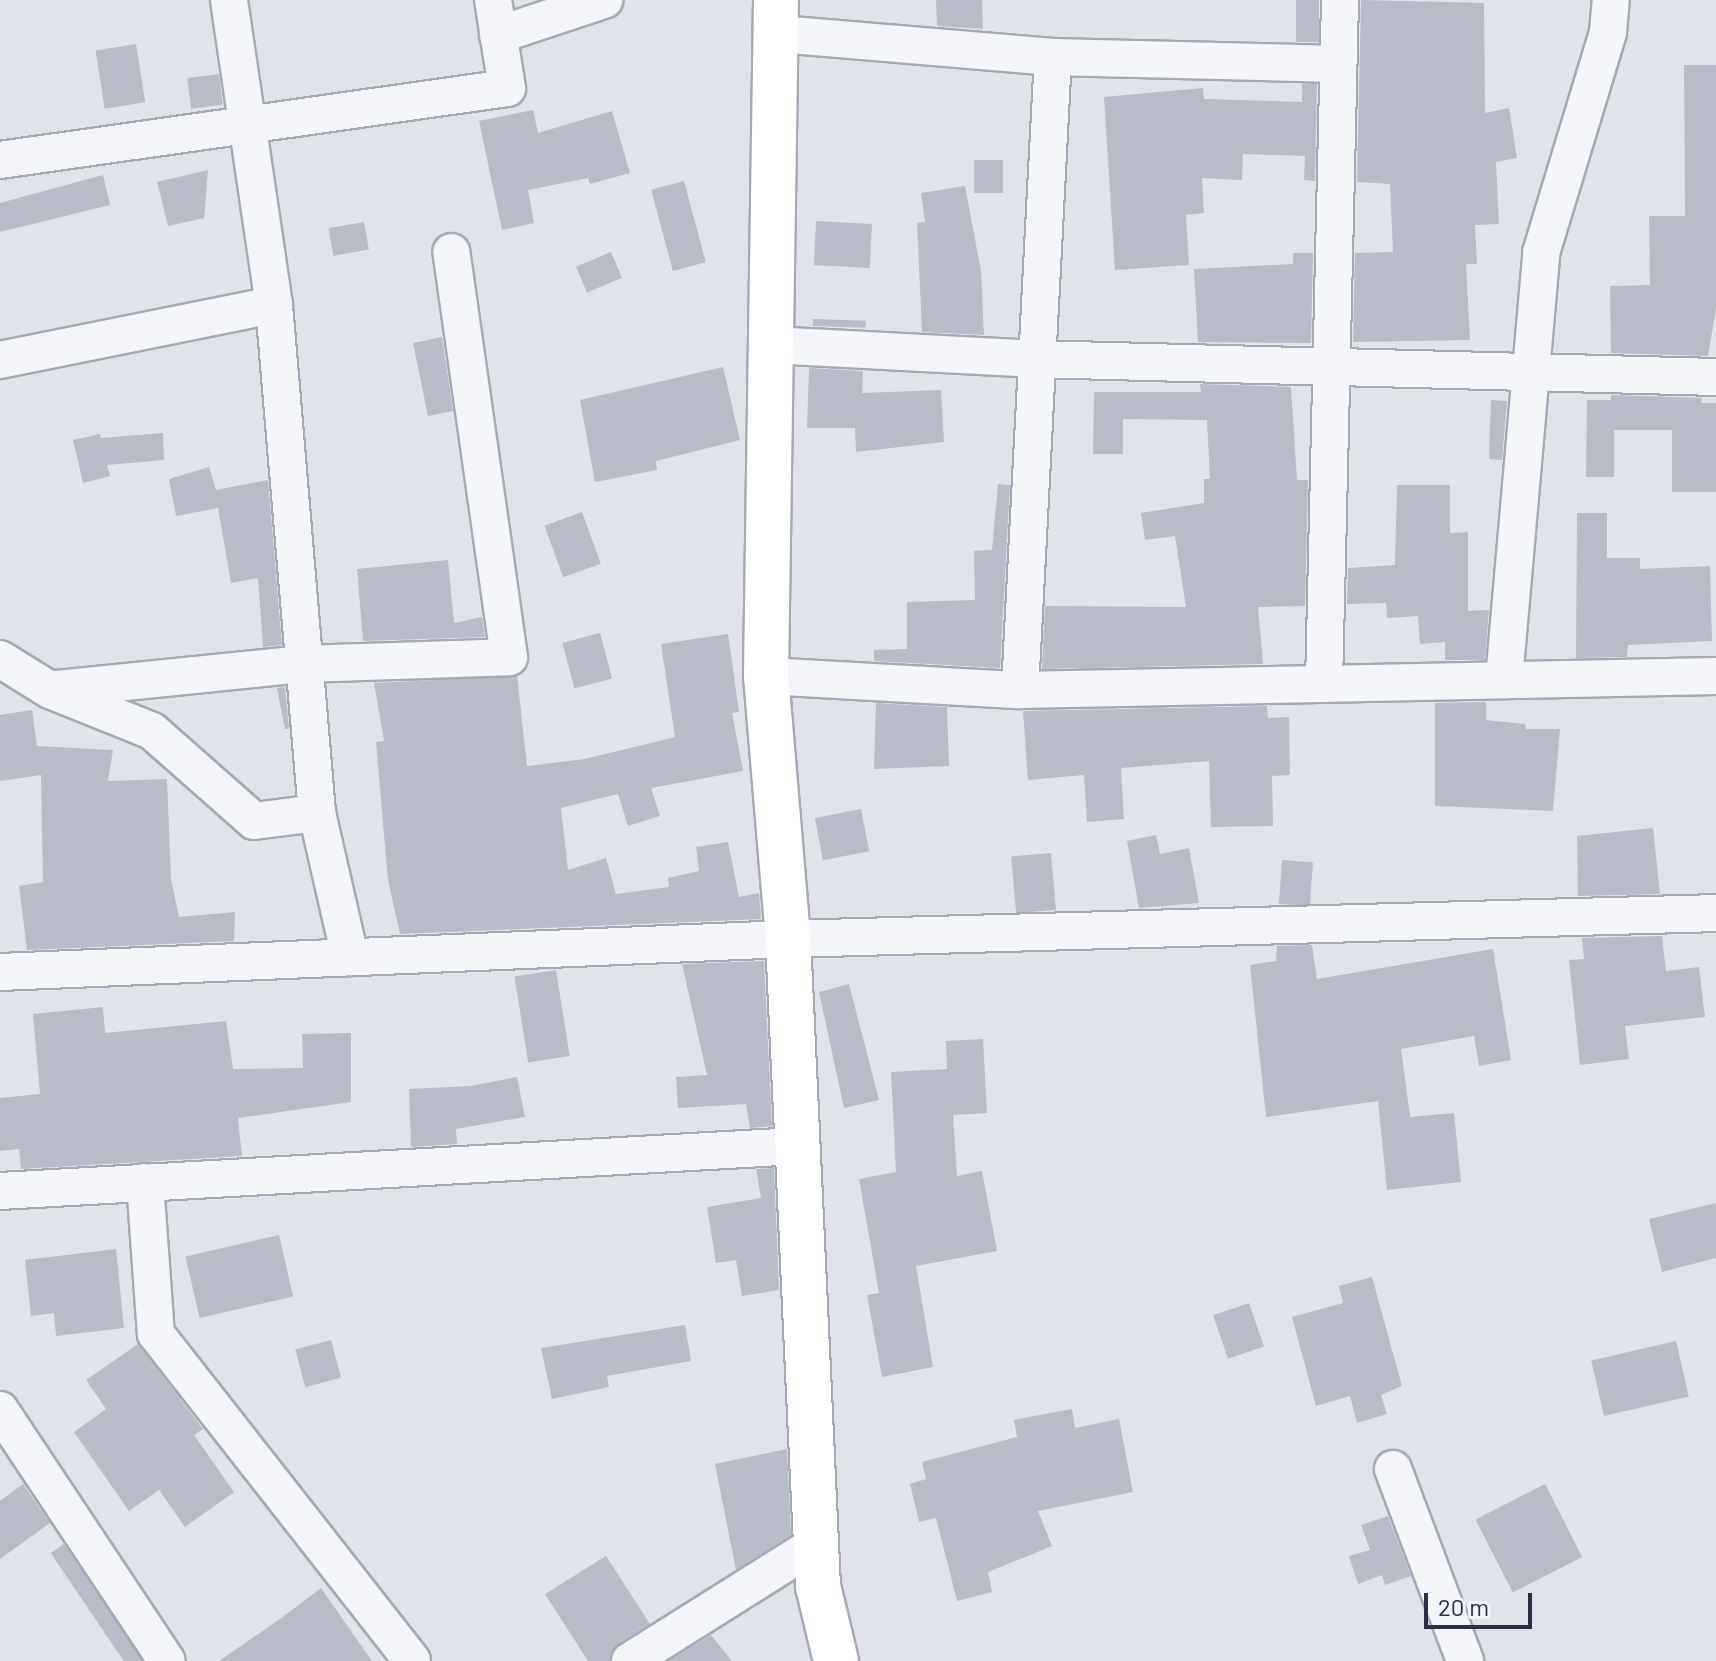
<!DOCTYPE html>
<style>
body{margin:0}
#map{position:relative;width:1716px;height:1661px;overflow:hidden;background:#e1e3ea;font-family:Barlow,sans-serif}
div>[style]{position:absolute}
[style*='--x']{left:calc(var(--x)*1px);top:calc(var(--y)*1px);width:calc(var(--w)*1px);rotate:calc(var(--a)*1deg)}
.building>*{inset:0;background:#b8bcc7;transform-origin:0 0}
.roads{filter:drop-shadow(2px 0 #a6a9b4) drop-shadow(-2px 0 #a6a9b4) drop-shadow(0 2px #a6a9b4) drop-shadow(0 -2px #a6a9b4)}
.street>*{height:36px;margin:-18px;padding:0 18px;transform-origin:18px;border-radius:18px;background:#f4f5f8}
.secondary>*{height:44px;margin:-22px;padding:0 22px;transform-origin:22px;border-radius:22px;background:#fff}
span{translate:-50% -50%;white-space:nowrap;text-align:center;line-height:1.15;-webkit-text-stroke:7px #f1f3f7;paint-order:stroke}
.scale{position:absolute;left:1424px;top:1593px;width:108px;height:36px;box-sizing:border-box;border:4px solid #292f42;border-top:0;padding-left:10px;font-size:24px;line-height:28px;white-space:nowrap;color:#292f42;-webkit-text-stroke:6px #f1f3f7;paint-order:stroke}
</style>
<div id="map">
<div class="building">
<i style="clip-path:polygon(936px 0,982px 0,983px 29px,937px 26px)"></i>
<i style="left:1296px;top:0;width:23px;height:42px"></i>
<i style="clip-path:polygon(1361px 0,1484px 3px,1485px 113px,1509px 108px,1517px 158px,1496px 162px,1499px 224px,1475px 225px,1477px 264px,1466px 264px,1470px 340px,1353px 342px,1355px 253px,1393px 252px,1390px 184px,1357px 182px)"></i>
<i style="left:136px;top:44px;width:59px;height:41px;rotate:81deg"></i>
<i style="clip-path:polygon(1684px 65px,1716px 65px,1716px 308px,1708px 356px,1611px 353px,1610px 286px,1650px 285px,1649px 216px,1685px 216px)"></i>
<i style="left:219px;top:74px;width:31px;height:32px;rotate:83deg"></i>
<i style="clip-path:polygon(1302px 84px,1317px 84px,1315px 181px,1304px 180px,1305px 156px,1243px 154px,1242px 180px,1202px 178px,1204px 213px,1186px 215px,1189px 265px,1115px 270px,1104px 97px,1203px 88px,1204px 99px,1302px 102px)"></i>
<i style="clip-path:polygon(533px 110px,538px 133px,612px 111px,630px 173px,590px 184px,588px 178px,528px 190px,534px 223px,502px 230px,479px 121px)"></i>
<i style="left:974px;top:160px;width:29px;height:33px"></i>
<i style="clip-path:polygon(208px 170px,204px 218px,168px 226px,157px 182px)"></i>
<i style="clip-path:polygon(103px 175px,110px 205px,0 232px,0 203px)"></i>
<i style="left:684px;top:181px;width:84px;height:34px;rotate:75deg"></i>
<i style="clip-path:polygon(965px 186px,981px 271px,984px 335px,922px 332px,917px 223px,925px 222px,921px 193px)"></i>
<i style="left:364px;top:222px;width:28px;height:36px;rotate:80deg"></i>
<i style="left:872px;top:224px;width:44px;height:56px;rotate:93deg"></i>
<i style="left:611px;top:252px;width:28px;height:38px;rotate:67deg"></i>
<i style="clip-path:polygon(1293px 253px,1313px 253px,1311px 343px,1198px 342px,1194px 269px,1293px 264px)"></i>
<i style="left:813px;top:319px;width:53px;height:7px;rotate:2deg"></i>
<i style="clip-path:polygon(442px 337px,453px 411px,428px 416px,413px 343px)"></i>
<i style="clip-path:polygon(723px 367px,740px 440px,656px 461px,657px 470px,595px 482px,580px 400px)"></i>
<i style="clip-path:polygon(809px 368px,863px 371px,862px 393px,941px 390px,944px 442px,856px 452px,855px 428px,807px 428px)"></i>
<i style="clip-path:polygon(1200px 384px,1291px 387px,1297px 480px,1308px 480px,1305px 606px,1258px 607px,1263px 664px,1042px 669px,1045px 606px,1186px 607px,1175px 536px,1145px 540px,1141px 513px,1204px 503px,1204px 479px,1210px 479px,1207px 420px,1123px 419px,1123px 454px,1093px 454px,1094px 392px,1201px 392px)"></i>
<i style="clip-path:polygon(1611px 395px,1702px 398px,1701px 403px,1716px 403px,1716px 492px,1672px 492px,1672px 430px,1614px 430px,1614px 477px,1586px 477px,1587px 400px,1611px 400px)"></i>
<i style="clip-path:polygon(1491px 400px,1507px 401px,1502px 460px,1489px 459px)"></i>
<i style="clip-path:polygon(163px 433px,164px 460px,107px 465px,110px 476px,83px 483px,73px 440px,100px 434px,101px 438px)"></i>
<i style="clip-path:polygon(209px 467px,216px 490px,268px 480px,282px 645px,263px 647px,258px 578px,231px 583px,218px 508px,176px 516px,169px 479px)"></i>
<i style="clip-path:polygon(998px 484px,1010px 485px,1000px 668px,874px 661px,874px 650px,907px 649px,907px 602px,975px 600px,974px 551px,992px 550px)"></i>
<i style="clip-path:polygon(1397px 485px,1450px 485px,1450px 533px,1468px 532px,1468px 611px,1489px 610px,1485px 660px,1445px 660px,1445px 642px,1420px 644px,1418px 616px,1387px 618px,1386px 603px,1347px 604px,1348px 568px,1395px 565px)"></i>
<i style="left:582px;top:512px;width:55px;height:40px;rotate:70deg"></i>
<i style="clip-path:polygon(1577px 513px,1607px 513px,1607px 558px,1640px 558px,1640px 569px,1710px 566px,1712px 641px,1628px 645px,1627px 657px,1576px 658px)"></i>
<i style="clip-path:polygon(448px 560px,454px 623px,482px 617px,485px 637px,363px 641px,357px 569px)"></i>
<i style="left:600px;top:633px;width:47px;height:39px;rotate:75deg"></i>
<i style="clip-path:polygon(728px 634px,739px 712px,732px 713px,743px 771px,651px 788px,660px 816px,628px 826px,618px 794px,561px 808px,568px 870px,606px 858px,616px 894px,669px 887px,668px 878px,699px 871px,696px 847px,728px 842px,739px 897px,759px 893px,761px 919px,400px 934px,388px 880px,376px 742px,384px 741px,374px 683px,517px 676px,527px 766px,585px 759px,675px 737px,661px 644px)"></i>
<i style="clip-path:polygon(285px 687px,289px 729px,285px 729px,277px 688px)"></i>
<i style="clip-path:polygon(1486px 702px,1486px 720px,1525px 724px,1526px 729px,1560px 729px,1553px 811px,1435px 806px,1435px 703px)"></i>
<i style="clip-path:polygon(876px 703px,947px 707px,949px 766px,874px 769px)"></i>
<i style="clip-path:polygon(1267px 706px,1268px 718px,1289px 717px,1290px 775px,1272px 776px,1273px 826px,1211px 827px,1209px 761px,1121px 768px,1124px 819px,1087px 822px,1084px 775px,1028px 780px,1023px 711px)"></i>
<i style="clip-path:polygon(32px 710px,37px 746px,113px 750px,108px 781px,167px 779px,171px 879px,179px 917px,235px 912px,234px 941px,27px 950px,19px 886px,43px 882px,41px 775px,0 781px,0 715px)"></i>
<i style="left:861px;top:809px;width:43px;height:47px;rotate:79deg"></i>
<i style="clip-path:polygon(1653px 828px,1660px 894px,1578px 896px,1577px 836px)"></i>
<i style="clip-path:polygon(1156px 835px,1160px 854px,1189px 848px,1199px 903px,1139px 908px,1127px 841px)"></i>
<i style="left:1051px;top:853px;width:57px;height:40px;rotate:85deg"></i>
<i style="left:1282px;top:860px;width:31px;height:44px;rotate:4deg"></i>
<i style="clip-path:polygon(1662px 936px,1666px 971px,1699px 967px,1705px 1017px,1625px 1026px,1629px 1059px,1580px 1065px,1569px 960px,1584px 959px,1582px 938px)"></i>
<i style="clip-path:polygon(1312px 945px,1317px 979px,1493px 949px,1511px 1060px,1479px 1066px,1474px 1036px,1401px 1049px,1410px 1117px,1454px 1113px,1461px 1182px,1387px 1190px,1378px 1101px,1266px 1117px,1250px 965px,1276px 961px,1277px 946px)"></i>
<i style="clip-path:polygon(764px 961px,772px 1126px,750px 1128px,746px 1104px,678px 1108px,676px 1077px,707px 1075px,682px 964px)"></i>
<i style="left:556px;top:970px;width:87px;height:42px;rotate:81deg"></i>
<i style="clip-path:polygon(849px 984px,879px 1100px,844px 1108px,819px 992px)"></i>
<i style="clip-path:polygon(103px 1007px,105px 1033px,226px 1021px,233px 1069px,303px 1068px,302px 1034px,351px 1033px,351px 1102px,238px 1118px,242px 1156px,21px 1169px,19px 1149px,0 1151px,0 1098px,40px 1094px,33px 1014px)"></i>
<i style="clip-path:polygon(983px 1039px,987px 1113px,953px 1115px,957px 1176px,982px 1171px,997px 1251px,916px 1266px,933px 1367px,882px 1377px,867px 1295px,879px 1293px,859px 1179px,896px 1172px,891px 1072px,947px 1069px,946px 1041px)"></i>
<i style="clip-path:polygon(517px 1077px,525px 1117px,456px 1129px,457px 1144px,411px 1147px,409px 1089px,471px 1086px)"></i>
<i style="clip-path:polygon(774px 1168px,779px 1290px,742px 1296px,736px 1260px,716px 1263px,707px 1207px,761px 1198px,756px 1169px)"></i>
<i style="clip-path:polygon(1716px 1203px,1716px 1258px,1662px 1272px,1649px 1219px)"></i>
<i style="left:279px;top:1235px;width:63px;height:96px;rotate:77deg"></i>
<i style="clip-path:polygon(116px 1249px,124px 1328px,56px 1336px,54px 1313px,31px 1316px,25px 1260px)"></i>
<i style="clip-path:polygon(1372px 1277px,1402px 1386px,1381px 1395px,1387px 1414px,1357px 1423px,1350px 1396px,1316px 1406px,1292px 1317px,1343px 1303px,1339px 1286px)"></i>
<i style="left:1249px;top:1303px;width:46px;height:38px;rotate:71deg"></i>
<i style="clip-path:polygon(685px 1325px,691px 1361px,607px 1376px,609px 1387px,552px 1399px,541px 1348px)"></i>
<i style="left:331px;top:1340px;width:39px;height:37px;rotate:75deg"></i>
<i style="left:1676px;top:1341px;width:57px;height:87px;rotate:77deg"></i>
<i style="clip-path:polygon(138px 1344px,203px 1429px,194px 1435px,234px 1492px,185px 1527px,159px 1490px,129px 1511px,74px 1432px,106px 1409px,86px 1380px)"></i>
<i style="clip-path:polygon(1072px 1409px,1075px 1428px,1119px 1419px,1133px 1492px,1038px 1511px,1052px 1546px,988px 1572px,992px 1592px,957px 1601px,936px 1518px,919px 1522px,910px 1484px,926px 1479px,922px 1462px,1017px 1437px,1014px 1420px)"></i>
<i style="clip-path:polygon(787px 1449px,791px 1535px,736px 1570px,715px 1464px)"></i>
<i style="clip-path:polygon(23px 1484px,50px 1523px,0 1559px,0 1501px)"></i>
<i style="left:1545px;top:1484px;width:82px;height:78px;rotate:63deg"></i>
<i style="clip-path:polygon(1388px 1516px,1411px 1576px,1385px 1585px,1382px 1575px,1358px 1584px,1349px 1556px,1370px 1550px,1361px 1525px)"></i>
<i style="left:64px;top:1544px;width:141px;height:16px;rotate:56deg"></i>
<i style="clip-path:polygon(606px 1556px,650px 1624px,618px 1644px,609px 1661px,588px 1661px,545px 1594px)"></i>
<i style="clip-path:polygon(321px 1588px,372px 1661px,219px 1661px,280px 1619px)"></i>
<i style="clip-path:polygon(711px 1635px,732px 1661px,669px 1661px)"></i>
</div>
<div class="roads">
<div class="street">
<i style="--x:779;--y:34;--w:275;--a:4.8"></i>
<i style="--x:1053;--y:57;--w:285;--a:1.4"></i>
<i style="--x:498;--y:35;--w:112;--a:-18.3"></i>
<i style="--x:0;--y:160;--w:512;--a:-8.08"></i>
<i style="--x:507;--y:88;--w:89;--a:-99"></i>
<i style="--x:769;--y:345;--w:265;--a:3"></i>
<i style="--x:1034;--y:359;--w:682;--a:1.51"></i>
<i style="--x:0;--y:360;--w:279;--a:-11.4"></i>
<i style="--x:0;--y:659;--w:59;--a:31.8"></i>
<i style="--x:50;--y:690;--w:110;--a:21.9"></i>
<i style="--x:152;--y:731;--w:136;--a:41.4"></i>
<i style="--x:254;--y:821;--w:64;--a:-7.2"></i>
<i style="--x:317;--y:813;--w:510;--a:-94.84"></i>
<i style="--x:274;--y:305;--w:308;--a:-98.4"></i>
<i style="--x:766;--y:676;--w:254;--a:3.2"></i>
<i style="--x:1020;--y:690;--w:696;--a:-1.15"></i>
<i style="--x:1504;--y:680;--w:429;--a:-85"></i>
<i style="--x:1541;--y:253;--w:231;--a:-73.1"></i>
<i style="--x:1608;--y:32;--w:32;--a:-85"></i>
<i style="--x:1324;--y:684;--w:684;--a:-88.66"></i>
<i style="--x:57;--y:689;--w:246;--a:-5.8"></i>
<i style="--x:302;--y:664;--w:207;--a:-1.9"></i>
<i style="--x:509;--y:657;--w:409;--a:-98.1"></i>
<i style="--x:1020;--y:690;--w:634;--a:-87.02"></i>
<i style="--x:317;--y:813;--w:148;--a:77.1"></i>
<i style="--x:0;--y:972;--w:789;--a:-2.4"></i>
<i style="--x:788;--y:939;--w:928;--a:-1.6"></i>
<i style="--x:145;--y:1182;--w:152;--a:85.9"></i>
<i style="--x:156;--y:1334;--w:415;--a:51.9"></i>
<i style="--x:0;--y:1191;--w:799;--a:-3.23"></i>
<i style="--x:0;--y:1410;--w:301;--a:56.4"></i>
<i style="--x:1393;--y:1469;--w:205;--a:69.4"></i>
<i style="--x:630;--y:1661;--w:220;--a:-32.2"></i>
</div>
<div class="secondary">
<i style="--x:776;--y:0;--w:676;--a:90.85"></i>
<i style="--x:766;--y:676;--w:264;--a:85.2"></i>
<i style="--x:788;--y:939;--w:648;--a:87.35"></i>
<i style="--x:818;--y:1586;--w:77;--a:76.5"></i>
</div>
</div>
<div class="scale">20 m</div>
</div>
